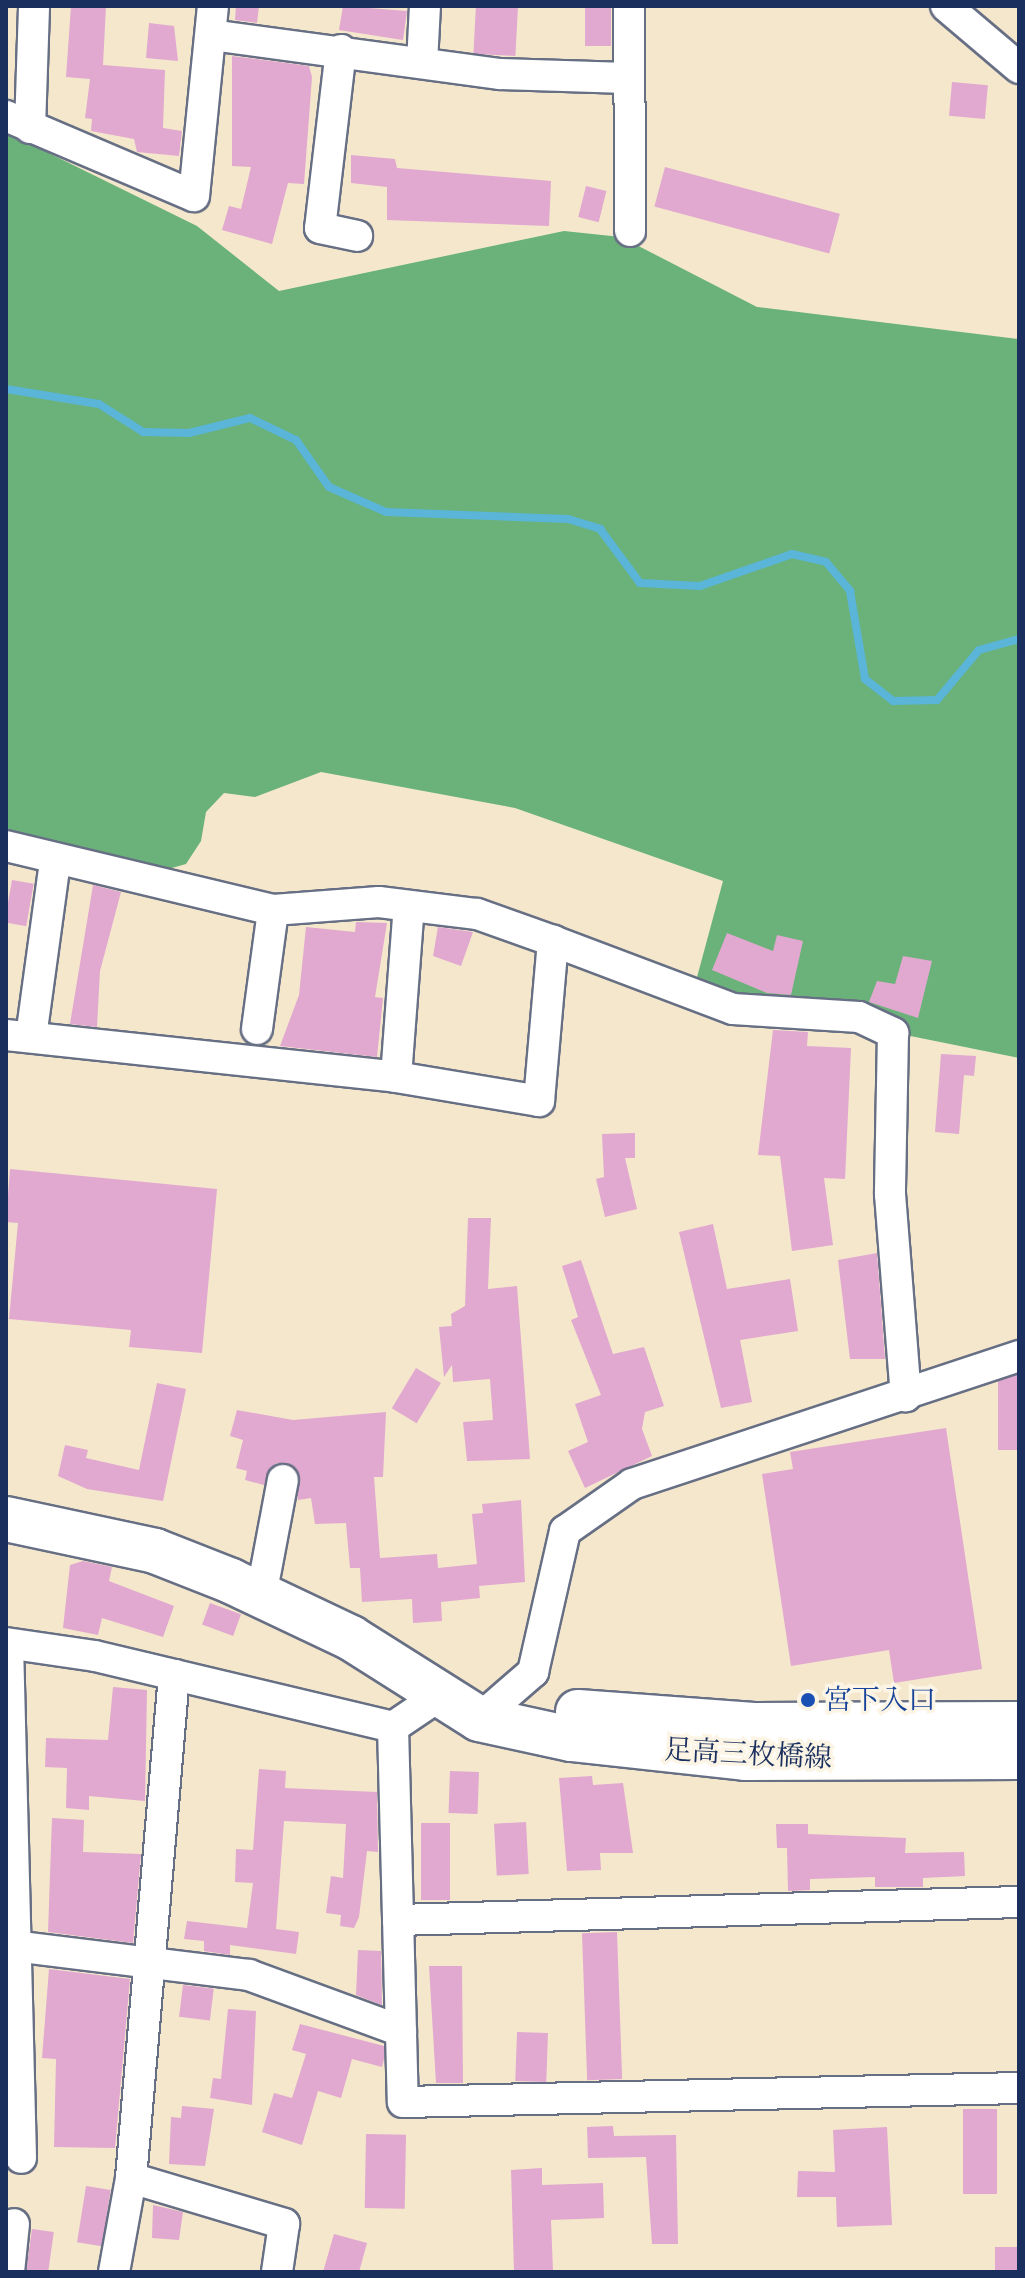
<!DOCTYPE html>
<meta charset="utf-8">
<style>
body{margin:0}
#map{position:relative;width:1025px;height:2278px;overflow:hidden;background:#f4e7cc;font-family:"IM FELL Great Primer","Noto Serif JP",serif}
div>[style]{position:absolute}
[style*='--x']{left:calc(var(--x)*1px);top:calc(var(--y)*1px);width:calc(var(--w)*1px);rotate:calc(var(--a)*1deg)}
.forest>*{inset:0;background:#6ab279}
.stream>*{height:8px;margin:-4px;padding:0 4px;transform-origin:4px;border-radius:4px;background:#5ab5d8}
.building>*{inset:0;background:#e1a8d0;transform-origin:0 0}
.roads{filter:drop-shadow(2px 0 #676f84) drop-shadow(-2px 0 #676f84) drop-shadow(0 2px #676f84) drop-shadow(0 -2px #676f84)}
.street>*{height:30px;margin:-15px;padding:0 15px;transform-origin:15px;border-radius:15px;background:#fff}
.secondary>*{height:44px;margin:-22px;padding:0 22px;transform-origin:22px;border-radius:22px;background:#fff}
.dots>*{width:22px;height:22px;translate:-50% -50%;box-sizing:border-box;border:4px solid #fcf5e5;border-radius:50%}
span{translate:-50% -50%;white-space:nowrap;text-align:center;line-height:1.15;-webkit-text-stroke:7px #fcf5e5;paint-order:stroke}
.transit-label{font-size:28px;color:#164399}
.left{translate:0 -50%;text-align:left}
.street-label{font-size:28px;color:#1b2f5e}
.frame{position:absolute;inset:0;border:8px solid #1b2f5e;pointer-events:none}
</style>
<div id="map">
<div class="forest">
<i style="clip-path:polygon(6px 132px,197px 226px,279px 291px,564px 231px,621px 237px,757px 307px,1019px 339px,1019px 1058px,693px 992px,723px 881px,515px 808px,321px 772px,255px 797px,224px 793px,206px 812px,201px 841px,186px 864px,161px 871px,6px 834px)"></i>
</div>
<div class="stream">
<i style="--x:6;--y:389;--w:94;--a:9.2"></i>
<i style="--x:99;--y:404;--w:52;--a:32.5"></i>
<i style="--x:143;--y:432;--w:46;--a:1.2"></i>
<i style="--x:189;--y:433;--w:63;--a:-13.8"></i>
<i style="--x:250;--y:418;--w:51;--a:25.6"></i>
<i style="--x:296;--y:440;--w:57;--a:54.9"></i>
<i style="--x:329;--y:487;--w:62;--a:23.7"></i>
<i style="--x:386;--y:512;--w:182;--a:2.2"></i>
<i style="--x:568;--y:519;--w:34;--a:17"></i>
<i style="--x:600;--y:529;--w:67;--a:53.5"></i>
<i style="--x:640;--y:583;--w:60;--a:2.9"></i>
<i style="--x:700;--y:586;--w:97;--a:-19.2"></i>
<i style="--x:792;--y:554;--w:35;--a:13"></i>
<i style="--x:826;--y:562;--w:38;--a:50"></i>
<i style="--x:850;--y:591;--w:89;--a:80.3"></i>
<i style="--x:865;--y:679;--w:36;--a:38"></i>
<i style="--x:893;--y:701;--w:44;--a:-1.3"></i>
<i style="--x:937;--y:700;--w:65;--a:-50"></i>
<i style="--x:979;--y:650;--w:41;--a:-15.4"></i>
</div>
<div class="building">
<i style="clip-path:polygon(71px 6px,106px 6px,103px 65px,165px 70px,163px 128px,182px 131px,179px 156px,137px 152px,134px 139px,91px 131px,92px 119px,85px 118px,90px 79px,66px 77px)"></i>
<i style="clip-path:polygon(236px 6px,259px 6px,257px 23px,235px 20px)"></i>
<i style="clip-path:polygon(343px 6px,407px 11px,403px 40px,339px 30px)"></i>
<i style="left:518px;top:6px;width:50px;height:42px;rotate:93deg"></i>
<i style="left:585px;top:6px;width:26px;height:40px"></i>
<i style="clip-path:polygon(149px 23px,174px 26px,178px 61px,146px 58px)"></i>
<i style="clip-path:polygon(232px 56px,309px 66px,312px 77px,304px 184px,288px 183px,272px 244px,222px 230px,229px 206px,241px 209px,251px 167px,232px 166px)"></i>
<i style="left:952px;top:82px;width:36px;height:34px;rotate:5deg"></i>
<i style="clip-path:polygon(351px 155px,395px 159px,397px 168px,551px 181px,549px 226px,387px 220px,387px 187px,351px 183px)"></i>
<i style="left:665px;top:167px;width:181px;height:41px;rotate:15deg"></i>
<i style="left:586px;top:186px;width:21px;height:32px;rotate:14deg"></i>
<i style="left:12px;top:880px;width:22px;height:43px;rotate:10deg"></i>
<i style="clip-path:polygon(93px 885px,121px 892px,100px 971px,97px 1027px,70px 1024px)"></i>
<i style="clip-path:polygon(356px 922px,387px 923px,375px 997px,383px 998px,377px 1057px,280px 1046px,299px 995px,306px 927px,355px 932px)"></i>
<i style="clip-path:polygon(438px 927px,473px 932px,461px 966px,433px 956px)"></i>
<i style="clip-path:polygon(727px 933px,773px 951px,777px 935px,803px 941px,791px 995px,767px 993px,712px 970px)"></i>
<i style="clip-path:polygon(903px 956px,932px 961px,918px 1018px,869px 1002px,877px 981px,895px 984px)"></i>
<i style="clip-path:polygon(773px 1030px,808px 1032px,807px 1046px,851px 1048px,845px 1179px,824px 1178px,833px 1245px,792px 1251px,780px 1156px,758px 1155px)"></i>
<i style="clip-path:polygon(941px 1054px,976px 1056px,974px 1076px,964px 1075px,959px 1134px,935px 1132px)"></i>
<i style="clip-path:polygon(635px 1133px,635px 1158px,625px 1158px,637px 1209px,605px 1217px,596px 1179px,604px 1177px,602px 1134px)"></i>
<i style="clip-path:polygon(10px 1169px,217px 1189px,202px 1353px,129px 1347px,131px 1330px,9px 1319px,18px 1223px,6px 1222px)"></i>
<i style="clip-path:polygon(468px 1218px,491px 1218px,488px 1289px,517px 1286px,530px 1459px,467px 1461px,463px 1422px,493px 1420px,490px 1379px,453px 1382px,452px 1365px,444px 1377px,439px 1327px,452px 1326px,451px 1314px,465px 1306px)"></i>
<i style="clip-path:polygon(713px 1224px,727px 1289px,790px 1279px,798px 1331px,740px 1340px,752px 1402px,721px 1408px,679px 1232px)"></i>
<i style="clip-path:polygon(877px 1253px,885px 1359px,850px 1359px,838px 1260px)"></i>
<i style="clip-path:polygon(581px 1260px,613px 1354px,644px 1347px,664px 1406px,645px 1412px,642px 1429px,652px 1456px,585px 1488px,568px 1451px,588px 1442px,575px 1404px,601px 1395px,571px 1320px,578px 1317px,562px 1266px)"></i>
<i style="left:416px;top:1368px;width:29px;height:47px;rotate:31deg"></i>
<i style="left:1019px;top:1375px;width:75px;height:21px;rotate:90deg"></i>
<i style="clip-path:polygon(157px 1383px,186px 1389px,163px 1501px,87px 1489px,58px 1476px,65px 1445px,88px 1450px,86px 1458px,139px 1470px)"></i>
<i style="clip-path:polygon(237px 1410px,293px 1420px,386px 1412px,383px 1477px,374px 1477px,380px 1558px,437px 1554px,438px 1568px,477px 1564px,472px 1514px,483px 1513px,482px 1504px,521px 1500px,525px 1582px,479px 1586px,480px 1598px,441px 1602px,442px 1621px,413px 1623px,412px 1599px,362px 1602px,360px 1568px,350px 1568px,346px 1523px,315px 1524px,311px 1498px,298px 1500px,295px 1467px,276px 1463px,264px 1485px,245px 1480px,247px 1471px,236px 1468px,243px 1440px,230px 1436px)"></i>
<i style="clip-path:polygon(946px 1428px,982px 1669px,894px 1683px,889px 1650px,791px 1666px,762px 1474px,793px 1469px,790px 1452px)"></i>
<i style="clip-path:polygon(83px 1561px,112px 1567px,109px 1581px,174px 1606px,163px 1637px,102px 1618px,98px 1635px,63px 1628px,70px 1565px)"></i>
<i style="left:210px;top:1603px;width:33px;height:23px;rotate:20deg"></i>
<i style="clip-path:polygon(113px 1687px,147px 1690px,145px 1801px,89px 1796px,89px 1810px,66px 1808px,67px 1768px,45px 1767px,46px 1738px,108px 1740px)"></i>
<i style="clip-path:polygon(259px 1769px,286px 1771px,285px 1788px,377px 1792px,378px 1852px,367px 1851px,359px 1917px,354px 1928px,340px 1926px,341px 1915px,326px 1913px,331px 1876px,343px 1878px,346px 1824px,284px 1821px,276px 1929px,299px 1932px,296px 1954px,230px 1945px,230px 1955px,204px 1951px,204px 1941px,184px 1939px,187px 1921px,247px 1928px,253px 1883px,235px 1882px,236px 1849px,253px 1850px)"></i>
<i style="left:450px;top:1771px;width:29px;height:42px;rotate:2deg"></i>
<i style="clip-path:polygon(592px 1776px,593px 1785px,623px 1783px,633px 1853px,600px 1853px,601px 1870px,567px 1871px,559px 1778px)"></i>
<i style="clip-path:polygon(52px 1818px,84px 1820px,83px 1852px,141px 1854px,133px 1943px,48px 1932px)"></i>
<i style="left:526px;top:1822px;width:52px;height:32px;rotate:87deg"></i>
<i style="left:421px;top:1823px;width:29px;height:77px"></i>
<i style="clip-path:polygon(776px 1824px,808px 1824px,808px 1834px,906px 1838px,905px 1853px,964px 1852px,965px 1876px,923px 1878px,923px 1887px,875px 1887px,875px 1877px,810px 1879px,810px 1890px,788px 1891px,787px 1848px,777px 1848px)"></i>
<i style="left:617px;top:1932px;width:147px;height:35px;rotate:88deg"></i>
<i style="clip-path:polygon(358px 1950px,381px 1951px,382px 2005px,356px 1995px)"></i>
<i style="clip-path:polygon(429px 1966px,462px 1966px,463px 2083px,436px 2083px)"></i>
<i style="clip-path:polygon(49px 1969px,130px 1979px,115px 2148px,54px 2147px,56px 2059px,42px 2058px)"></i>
<i style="left:183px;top:1985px;width:31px;height:32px;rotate:7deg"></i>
<i style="clip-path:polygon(228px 2009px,256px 2011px,252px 2105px,210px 2098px,213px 2078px,221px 2079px)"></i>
<i style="clip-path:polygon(300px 2024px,384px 2046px,384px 2059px,382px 2067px,352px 2059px,341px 2098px,318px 2091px,302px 2145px,262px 2132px,274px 2093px,292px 2098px,306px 2054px,292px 2050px)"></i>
<i style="left:517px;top:2032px;width:31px;height:49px;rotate:2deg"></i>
<i style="clip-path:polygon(182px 2106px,214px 2109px,205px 2166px,169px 2164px,171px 2117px,181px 2118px)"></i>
<i style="left:963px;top:2109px;width:34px;height:85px"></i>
<i style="clip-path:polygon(613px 2126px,614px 2136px,676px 2135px,678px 2244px,652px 2244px,646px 2157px,588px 2158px,587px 2127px)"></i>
<i style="clip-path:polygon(887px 2127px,892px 2225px,837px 2227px,836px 2197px,797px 2197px,798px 2171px,835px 2172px,833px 2130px)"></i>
<i style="left:366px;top:2134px;width:40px;height:74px;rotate:1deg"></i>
<i style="clip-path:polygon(542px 2168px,542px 2185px,603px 2183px,604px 2218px,551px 2220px,553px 2271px,514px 2272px,511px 2170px)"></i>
<i style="left:86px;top:2186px;width:25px;height:57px;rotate:9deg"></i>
<i style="clip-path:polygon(153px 2205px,183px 2212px,179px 2240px,152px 2238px)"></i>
<i style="left:32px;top:2229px;width:22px;height:43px;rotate:8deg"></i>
<i style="clip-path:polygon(334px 2234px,367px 2243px,359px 2272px,323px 2272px)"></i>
<i style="left:1019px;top:2247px;width:25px;height:24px;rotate:90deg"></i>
</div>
<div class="roads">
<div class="street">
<i style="--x:629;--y:6;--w:225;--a:89.7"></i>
<i style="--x:946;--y:6;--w:96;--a:40.3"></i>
<i style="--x:211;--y:35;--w:292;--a:7.7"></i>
<i style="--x:500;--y:74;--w:127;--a:1.8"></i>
<i style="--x:341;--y:50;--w:179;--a:96.7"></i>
<i style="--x:320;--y:228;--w:38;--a:12"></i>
<i style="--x:422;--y:63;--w:57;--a:-87"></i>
<i style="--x:6;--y:116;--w:204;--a:23.1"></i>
<i style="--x:194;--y:196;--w:191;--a:-84.3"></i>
<i style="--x:30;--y:128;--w:122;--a:-88.1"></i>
<i style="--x:6;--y:846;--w:275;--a:13.5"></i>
<i style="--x:273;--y:910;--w:106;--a:-4.3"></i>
<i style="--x:379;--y:902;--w:99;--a:7"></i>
<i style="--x:477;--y:914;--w:81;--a:19.6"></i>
<i style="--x:257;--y:1029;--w:120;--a:-82.3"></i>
<i style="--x:6;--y:1035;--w:392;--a:6.1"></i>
<i style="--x:396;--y:1077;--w:145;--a:9.5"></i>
<i style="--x:539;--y:1101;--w:161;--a:-85"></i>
<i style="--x:553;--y:941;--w:192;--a:20.7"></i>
<i style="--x:733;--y:1009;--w:126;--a:3.6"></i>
<i style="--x:859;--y:1017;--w:38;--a:25"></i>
<i style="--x:893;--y:1033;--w:161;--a:91.1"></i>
<i style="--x:890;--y:1194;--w:203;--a:85.5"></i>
<i style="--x:31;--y:1037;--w:177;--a:-82.2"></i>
<i style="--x:396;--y:1077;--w:171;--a:-85.7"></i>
<i style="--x:261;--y:1596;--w:118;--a:-79.3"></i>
<i style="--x:6;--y:1643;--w:90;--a:8.3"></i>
<i style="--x:95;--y:1656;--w:306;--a:13.4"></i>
<i style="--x:393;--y:1727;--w:55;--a:-34"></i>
<i style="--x:8;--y:1644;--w:514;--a:88.55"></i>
<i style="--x:479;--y:1719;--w:72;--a:-41"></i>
<i style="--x:533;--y:1672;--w:145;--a:-77.2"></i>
<i style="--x:565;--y:1531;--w:82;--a:-35"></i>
<i style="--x:632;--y:1484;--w:408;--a:-18.3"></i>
<i style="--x:393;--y:1727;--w:375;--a:88.5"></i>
<i style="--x:403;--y:2102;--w:616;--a:-1.3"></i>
<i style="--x:398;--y:1920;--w:621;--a:-1.66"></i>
<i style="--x:21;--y:1947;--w:230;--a:7"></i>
<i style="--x:249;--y:1975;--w:162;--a:20.2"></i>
<i style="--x:131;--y:2178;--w:160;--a:16.7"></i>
<i style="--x:284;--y:2224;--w:49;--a:98.3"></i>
<i style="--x:9;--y:2272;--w:48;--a:-84.1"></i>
<i style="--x:114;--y:2272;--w:96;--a:-79.7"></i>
<i style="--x:131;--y:2178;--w:505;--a:-85.11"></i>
</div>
<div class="secondary">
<i style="--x:6;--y:1519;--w:152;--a:12.1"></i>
<i style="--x:155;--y:1551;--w:82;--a:21.5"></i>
<i style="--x:231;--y:1581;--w:133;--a:25.4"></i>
<i style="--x:351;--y:1638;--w:151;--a:32.3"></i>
<i style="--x:479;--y:1719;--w:94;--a:12.3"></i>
<i style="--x:571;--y:1739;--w:175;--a:6.2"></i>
<i style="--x:745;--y:1758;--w:274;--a:-0.2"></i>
<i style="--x:578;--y:1712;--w:176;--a:4.2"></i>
<i style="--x:754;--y:1725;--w:265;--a:-0.2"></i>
</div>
</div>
<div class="dots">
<i style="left:808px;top:1700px;background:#1a4fb4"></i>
</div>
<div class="transit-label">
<span class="left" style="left:824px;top:1700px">宮下入口</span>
</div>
<div class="street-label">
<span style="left:748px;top:1754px;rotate:3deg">足高三枚橋線</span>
</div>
<div class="frame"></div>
</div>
